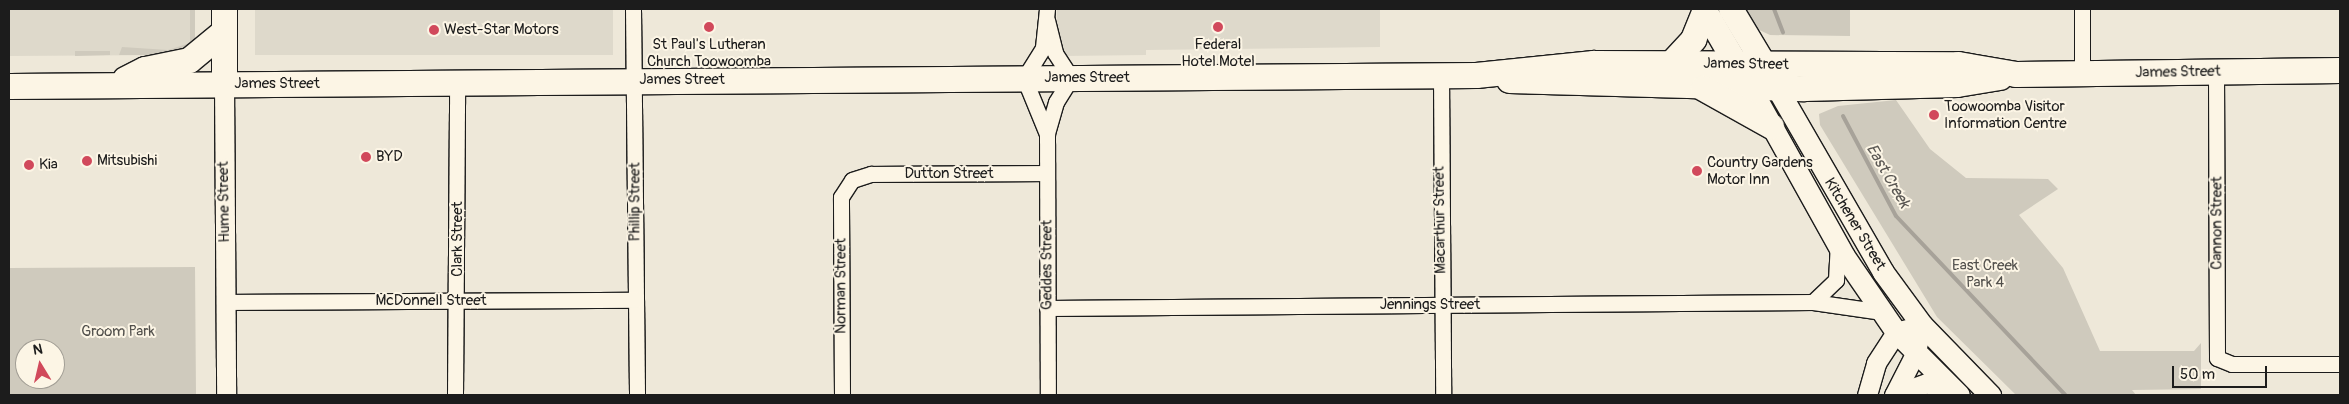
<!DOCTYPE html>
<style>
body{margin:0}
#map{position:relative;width:2349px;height:404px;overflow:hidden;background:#eee8d9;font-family:Pangolin,sans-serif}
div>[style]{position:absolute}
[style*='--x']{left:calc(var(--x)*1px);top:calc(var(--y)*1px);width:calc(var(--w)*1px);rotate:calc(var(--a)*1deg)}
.built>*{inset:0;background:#ded9cb;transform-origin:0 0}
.green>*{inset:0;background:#cfcabd}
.stream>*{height:4px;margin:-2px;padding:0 2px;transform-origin:2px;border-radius:2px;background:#a7a299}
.roads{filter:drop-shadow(1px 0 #1c1c1c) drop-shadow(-1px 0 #1c1c1c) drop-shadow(0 1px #1c1c1c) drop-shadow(0 -1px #1c1c1c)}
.minor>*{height:15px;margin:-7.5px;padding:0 7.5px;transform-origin:7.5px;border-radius:7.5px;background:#fcf5e5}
.tertiary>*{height:19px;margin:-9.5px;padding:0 9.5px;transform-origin:9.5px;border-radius:9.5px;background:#fcf5e5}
.secondary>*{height:21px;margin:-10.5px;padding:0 10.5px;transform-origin:10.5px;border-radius:10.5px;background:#fcf5e5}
.primary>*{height:24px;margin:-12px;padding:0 12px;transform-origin:12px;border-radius:12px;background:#fcf5e5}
.trunk>*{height:25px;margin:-12.5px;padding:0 12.5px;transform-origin:12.5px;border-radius:12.5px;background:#fcf5e5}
.dots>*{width:14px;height:14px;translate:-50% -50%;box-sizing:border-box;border:2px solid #fcf5e5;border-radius:50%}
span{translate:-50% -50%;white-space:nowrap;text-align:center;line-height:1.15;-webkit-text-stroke:4px #fcf5e5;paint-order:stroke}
.poi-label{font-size:15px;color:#1c1c1c}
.left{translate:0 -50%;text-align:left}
.street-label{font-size:15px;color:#1c1c1c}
.park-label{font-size:15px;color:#52504c}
.water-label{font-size:16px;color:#5b5854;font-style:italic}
.frame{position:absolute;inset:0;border:10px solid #1c1c1c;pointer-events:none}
.north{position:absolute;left:15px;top:339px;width:50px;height:50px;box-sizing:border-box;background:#fcf5e5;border:1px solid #a29e95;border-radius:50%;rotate:351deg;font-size:14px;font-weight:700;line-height:20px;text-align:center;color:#1c1c1c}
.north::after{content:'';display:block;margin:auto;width:18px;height:22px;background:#d1495b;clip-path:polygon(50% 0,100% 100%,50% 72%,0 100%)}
.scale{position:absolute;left:2172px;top:366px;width:95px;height:22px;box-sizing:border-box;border:2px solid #1c1c1c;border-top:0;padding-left:6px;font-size:15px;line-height:18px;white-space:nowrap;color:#1c1c1c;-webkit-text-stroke:4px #fcf5e5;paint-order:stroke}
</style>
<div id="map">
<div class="built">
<i style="clip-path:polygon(9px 9px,195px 9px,195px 46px,169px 55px,9px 56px)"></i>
<i style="left:255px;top:9px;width:358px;height:46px"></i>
<i style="clip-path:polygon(1057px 9px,1380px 9px,1380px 47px,1146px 50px,1146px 55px,1063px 56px,1057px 46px)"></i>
</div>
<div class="green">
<i style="clip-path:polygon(190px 9px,195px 9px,195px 46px,169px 55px,119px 55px,122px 47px,168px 50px,190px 43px)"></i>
<i style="clip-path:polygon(1743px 9px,1850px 9px,1850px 36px,1770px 35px,1755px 28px)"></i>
<i style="clip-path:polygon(75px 51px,110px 51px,110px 55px,75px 56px)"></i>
<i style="clip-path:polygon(1896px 100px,1930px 149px,1966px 178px,2048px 179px,2058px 189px,2019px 215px,2063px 268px,2100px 351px,2194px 351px,2201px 343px,2201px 389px,2132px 390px,2136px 395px,2016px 395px,1937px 317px,1820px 125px,1819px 114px,1838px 106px)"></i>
<i style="clip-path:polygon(evenodd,195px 267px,196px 395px,9px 395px,9px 268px,195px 267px,25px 349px,55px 349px,55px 379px,25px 379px,25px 349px)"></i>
</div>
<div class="stream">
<i style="--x:1774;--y:9;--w:25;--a:69"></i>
<i style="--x:1843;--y:116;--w:113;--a:62.1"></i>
<i style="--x:1896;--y:216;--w:246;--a:46.6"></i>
</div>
<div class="roads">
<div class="minor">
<i style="--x:633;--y:9;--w:386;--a:89.4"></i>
<i style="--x:1047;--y:9;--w:39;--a:96"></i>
<i style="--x:1043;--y:48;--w:36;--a:122"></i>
<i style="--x:1024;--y:78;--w:61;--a:67.7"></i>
<i style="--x:2082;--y:9;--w:64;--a:90"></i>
<i style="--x:1047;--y:20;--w:34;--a:76"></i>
<i style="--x:1055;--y:53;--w:30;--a:57"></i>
<i style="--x:1071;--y:78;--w:28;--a:122"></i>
<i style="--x:1056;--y:102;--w:33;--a:106"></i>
<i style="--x:1047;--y:134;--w:261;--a:89.8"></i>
<i style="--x:2216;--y:71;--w:287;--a:89.8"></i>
<i style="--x:2217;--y:358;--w:16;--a:22"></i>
<i style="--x:2232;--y:364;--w:108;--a:0"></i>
<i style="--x:1441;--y:76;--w:319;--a:89.6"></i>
<i style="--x:226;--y:302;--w:410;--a:-0.3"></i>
<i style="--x:1813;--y:302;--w:32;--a:-44"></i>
<i style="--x:1836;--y:280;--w:33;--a:-87"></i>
<i style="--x:1047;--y:308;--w:766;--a:-0.45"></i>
<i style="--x:1813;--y:302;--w:70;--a:8.2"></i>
<i style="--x:455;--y:395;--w:313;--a:-89.6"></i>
<i style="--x:842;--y:395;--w:198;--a:-90.3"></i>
<i style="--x:841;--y:197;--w:20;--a:-57"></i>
<i style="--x:852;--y:180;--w:20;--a:-18"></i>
<i style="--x:871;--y:174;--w:176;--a:-0.3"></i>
</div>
<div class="tertiary">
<i style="--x:224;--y:84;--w:311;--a:89.6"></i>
<i style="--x:1867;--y:395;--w:33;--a:-74"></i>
<i style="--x:1876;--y:363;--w:37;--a:-57"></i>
<i style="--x:1896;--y:332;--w:27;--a:-15"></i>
<i style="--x:1922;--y:325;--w:28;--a:103"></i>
<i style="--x:1916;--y:352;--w:48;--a:117.1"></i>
<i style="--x:1894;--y:395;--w:35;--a:-20"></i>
<i style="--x:1927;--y:383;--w:30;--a:23"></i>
</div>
<div class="secondary">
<i style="--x:1770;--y:76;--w:226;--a:60"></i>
<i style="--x:1883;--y:272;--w:66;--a:53.7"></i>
<i style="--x:1922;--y:325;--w:98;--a:45.8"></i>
<i style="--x:1750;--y:87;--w:193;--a:60.9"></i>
<i style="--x:1844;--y:256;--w:92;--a:55.6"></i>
<i style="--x:1896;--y:332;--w:89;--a:45"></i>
</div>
<div class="primary">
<i style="--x:1704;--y:9;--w:81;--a:59.6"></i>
<i style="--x:1731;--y:9;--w:64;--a:59"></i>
</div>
<div class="trunk">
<i style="--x:1671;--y:63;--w:33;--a:-47"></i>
<i style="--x:1693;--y:39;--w:32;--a:-68"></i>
<i style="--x:125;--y:79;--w:22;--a:-27"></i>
<i style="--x:145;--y:69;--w:45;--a:-11.6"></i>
<i style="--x:189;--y:60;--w:45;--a:-39.6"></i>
<i style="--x:1509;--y:80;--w:295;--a:1.6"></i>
<i style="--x:1804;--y:88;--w:153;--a:-1.5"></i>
<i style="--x:1957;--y:84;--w:43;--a:-9.5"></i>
<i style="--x:224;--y:84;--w:75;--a:-90"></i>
<i style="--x:9;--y:86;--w:1467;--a:-0.43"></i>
<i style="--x:1476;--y:75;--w:118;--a:-5.9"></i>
<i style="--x:1593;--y:63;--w:365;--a:0.2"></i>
<i style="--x:1958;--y:64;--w:59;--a:9.8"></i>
<i style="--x:2016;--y:74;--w:324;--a:-0.7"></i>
<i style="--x:1703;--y:88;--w:78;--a:29.2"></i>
</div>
</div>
<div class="dots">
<i style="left:709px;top:27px;background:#d1495b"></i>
<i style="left:1218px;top:27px;background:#d1495b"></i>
<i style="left:434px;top:30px;background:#d1495b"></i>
<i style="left:1934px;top:115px;background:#d1495b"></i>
<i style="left:366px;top:157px;background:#d1495b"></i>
<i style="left:87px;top:161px;background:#d1495b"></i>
<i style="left:29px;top:165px;background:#d1495b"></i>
<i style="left:1697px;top:171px;background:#d1495b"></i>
</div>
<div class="poi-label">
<span class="left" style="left:444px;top:30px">West-Star Motors</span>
<span style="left:709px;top:53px">St Paul's Lutheran<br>Church Toowoomba</span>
<span style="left:1218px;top:53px">Federal<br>Hotel Motel</span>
<span class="left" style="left:1944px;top:115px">Toowoomba Visitor<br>Information Centre</span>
<span class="left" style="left:376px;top:157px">BYD</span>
<span class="left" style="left:97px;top:161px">Mitsubishi</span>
<span class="left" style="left:1707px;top:171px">Country Gardens<br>Motor Inn</span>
<span class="left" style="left:39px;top:165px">Kia</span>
</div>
<div class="street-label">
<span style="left:1746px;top:64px;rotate:1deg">James Street</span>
<span style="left:2178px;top:72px;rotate:-1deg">James Street</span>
<span style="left:1087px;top:78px">James Street</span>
<span style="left:682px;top:80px">James Street</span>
<span style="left:277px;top:84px">James Street</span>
<span style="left:949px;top:174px">Dutton Street</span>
<span style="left:224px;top:202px;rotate:-91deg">Hume Street</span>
<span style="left:635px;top:202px;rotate:-90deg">Phillip Street</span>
<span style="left:1440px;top:220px;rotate:-91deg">Macarthur Street</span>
<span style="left:2217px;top:223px;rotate:-90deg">Cannon Street</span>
<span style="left:1855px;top:224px;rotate:59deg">Kitchener Street</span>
<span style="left:458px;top:239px;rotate:-90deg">Clark Street</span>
<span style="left:1047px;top:265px;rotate:-90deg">Geddes Street</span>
<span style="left:841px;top:286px;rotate:-90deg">Norman Street</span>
<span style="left:431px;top:301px">McDonnell Street</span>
<span style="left:1430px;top:305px">Jennings Street</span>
</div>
<div class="park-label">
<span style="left:1985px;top:274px">East Creek<br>Park 4</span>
<span style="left:118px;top:332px">Groom Park</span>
</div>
<div class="water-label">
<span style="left:1888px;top:176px;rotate:60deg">East Creek</span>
</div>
<div class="frame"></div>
<div class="north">N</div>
<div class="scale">50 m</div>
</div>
